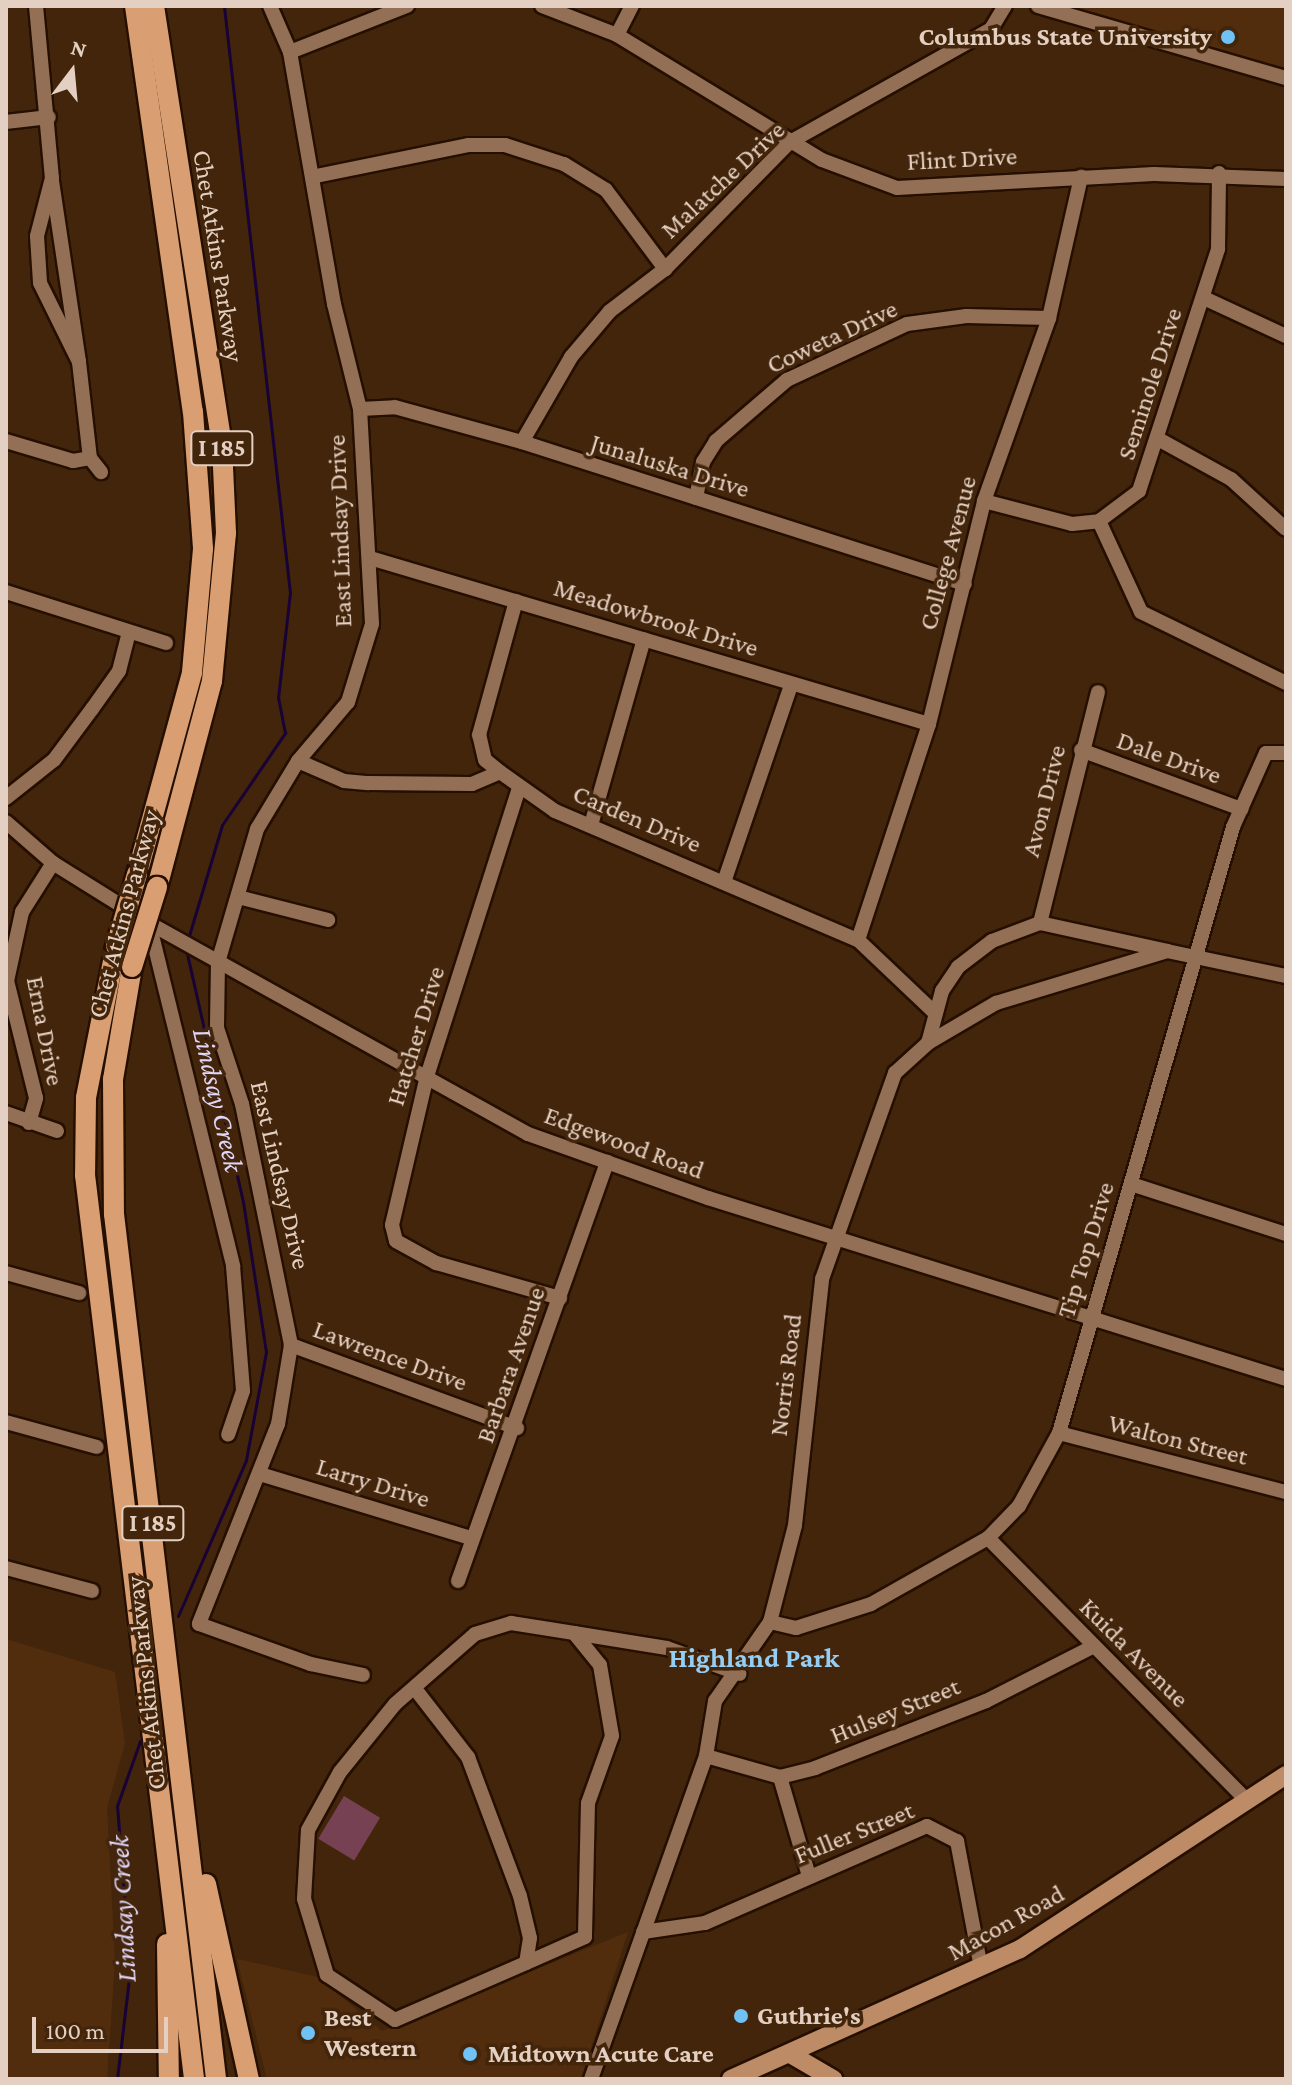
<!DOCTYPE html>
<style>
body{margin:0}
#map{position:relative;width:1292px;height:2085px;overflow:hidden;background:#43250b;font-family:"Crimson Pro",serif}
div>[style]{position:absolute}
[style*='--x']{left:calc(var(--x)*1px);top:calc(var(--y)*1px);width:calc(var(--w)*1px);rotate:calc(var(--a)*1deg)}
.built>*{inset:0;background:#512d0d}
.green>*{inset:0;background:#754153;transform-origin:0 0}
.stream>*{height:3px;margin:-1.5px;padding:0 1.5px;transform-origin:1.5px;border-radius:1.5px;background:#190235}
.roads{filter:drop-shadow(2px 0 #250f00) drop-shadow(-2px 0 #250f00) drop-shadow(0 2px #250f00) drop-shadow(0 -2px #250f00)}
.minor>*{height:14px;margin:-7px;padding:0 7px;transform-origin:7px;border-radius:7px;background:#936f55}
.major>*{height:18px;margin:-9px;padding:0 9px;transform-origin:9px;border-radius:9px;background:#bd8b66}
.highway>*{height:20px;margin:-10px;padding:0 10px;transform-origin:10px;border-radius:10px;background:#d99e71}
.bridges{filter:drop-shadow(2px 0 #250f00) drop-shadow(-2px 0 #250f00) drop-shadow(0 2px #250f00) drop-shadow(0 -2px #250f00)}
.highway-bridge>*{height:20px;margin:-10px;padding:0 10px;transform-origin:10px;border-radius:10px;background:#d99e71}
.dots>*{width:22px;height:22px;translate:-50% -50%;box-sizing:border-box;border:4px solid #43250b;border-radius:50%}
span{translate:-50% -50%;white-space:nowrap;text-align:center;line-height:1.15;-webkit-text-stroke:7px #43250b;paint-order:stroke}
.shield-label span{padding:2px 6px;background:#43250b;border:2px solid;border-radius:6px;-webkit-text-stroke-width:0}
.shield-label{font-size:24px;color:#e4d0c2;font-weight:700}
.poi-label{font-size:26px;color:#e4d0c2;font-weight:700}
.right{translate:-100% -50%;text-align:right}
.left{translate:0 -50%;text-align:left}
.street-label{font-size:26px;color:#e4d0c2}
.water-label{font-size:28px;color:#e0d6f9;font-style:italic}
.neighbourhood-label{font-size:28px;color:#95cef4;font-weight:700}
.frame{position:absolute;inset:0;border:8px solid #e4d0c2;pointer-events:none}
.north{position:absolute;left:32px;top:32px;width:80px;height:80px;-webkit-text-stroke:6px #43250b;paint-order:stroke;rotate:16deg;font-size:22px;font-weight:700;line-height:32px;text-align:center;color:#e4d0c2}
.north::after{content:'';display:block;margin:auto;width:28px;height:36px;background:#e4d0c2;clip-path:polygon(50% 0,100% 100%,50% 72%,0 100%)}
.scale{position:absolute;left:32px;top:2017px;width:136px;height:36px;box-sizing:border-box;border:4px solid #e4d0c2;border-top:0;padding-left:10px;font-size:24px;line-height:28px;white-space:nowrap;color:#e4d0c2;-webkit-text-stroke:6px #43250b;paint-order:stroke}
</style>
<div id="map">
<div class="built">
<i style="clip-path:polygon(1055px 6px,1286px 6px,1286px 68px)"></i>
<i style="clip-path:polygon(6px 1639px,115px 1672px,125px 1743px,107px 1808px,115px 1960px,107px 2079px,6px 2079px)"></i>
<i style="clip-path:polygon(628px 1932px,581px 2079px,267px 2079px,237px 1959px,318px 1977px,382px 2031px)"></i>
</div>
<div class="green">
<i style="left:344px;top:1796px;width:42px;height:50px;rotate:31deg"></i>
</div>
<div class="stream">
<i style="--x:188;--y:939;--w:119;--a:-73.4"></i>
<i style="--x:222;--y:825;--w:112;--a:-55.6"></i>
<i style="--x:285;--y:733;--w:36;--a:-101"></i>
<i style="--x:278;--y:698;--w:106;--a:-83.5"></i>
<i style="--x:290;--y:593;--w:591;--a:-96.42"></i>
<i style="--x:178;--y:1616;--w:170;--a:-66.4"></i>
<i style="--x:246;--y:1460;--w:110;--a:-79.5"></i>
<i style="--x:266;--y:1352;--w:152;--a:-98.7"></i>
<i style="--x:243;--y:1202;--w:258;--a:-102.7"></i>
<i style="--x:117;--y:2079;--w:110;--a:-83.2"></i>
<i style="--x:130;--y:1970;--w:165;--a:-94.5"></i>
<i style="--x:117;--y:1806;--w:69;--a:-70.5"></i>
</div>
<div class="roads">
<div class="minor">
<i style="--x:36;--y:6;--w:173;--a:84.7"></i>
<i style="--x:52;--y:178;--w:60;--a:104.5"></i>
<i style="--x:37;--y:236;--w:47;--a:86.3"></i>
<i style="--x:40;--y:283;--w:88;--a:63.7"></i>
<i style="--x:79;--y:362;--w:97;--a:83.5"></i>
<i style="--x:90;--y:458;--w:18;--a:52"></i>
<i style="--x:270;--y:6;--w:50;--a:66.5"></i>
<i style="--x:290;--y:52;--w:256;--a:80.1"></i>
<i style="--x:334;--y:304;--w:108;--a:76.1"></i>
<i style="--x:360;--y:409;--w:215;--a:86.8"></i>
<i style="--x:372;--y:624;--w:82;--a:107.1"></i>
<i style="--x:348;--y:702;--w:77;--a:130.3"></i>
<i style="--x:298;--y:761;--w:79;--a:121.1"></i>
<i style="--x:257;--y:829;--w:139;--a:106.3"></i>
<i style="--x:218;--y:962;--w:66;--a:90.9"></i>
<i style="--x:217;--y:1028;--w:80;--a:71.8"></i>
<i style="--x:242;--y:1104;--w:246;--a:78.5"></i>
<i style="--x:291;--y:1345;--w:80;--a:99.3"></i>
<i style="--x:278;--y:1424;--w:215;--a:111.6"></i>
<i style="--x:199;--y:1624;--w:119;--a:19.7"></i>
<i style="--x:311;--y:1664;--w:53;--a:11.9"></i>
<i style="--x:542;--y:6;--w:80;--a:21.1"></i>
<i style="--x:617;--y:35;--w:240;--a:31.4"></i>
<i style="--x:822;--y:160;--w:80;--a:20.5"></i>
<i style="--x:897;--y:188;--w:257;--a:-3.1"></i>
<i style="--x:1154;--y:174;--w:132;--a:2.2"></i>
<i style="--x:1038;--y:6;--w:258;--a:16.2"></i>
<i style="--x:617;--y:35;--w:33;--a:-63"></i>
<i style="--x:290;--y:52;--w:126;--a:-21.5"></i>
<i style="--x:6;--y:122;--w:43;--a:-6.6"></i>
<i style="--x:316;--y:176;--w:155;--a:-11.5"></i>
<i style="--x:468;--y:145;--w:37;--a:0"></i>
<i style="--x:505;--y:145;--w:62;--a:17.9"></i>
<i style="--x:564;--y:164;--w:49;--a:31.8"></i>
<i style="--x:606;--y:190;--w:99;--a:53.2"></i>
<i style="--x:52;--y:181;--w:183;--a:81.5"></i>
<i style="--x:1204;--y:298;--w:90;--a:24.9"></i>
<i style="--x:360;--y:409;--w:35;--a:-3"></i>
<i style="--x:395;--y:407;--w:132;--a:15.4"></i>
<i style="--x:522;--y:442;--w:465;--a:17.8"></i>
<i style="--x:1160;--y:440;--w:81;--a:28.8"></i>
<i style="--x:1231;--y:479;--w:74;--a:42.3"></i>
<i style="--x:6;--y:441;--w:70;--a:16.6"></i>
<i style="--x:73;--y:461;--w:17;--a:-10"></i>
<i style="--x:522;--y:442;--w:98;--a:-60"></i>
<i style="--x:571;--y:357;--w:60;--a:-49.7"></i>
<i style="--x:610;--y:311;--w:69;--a:-37.4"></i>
<i style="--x:665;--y:269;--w:178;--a:-45.5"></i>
<i style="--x:790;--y:142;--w:231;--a:-29.3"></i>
<i style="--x:991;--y:29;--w:27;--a:-59"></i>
<i style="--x:696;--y:498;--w:37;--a:-79"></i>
<i style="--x:703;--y:462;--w:25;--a:-58"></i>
<i style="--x:716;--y:441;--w:94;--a:-40.7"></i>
<i style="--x:787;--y:380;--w:132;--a:-25"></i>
<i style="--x:907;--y:324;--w:60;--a:-7.7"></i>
<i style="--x:966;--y:316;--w:83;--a:1.4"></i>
<i style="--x:984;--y:501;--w:91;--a:14.6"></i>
<i style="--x:1072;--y:524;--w:27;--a:-6"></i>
<i style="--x:1099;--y:521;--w:50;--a:-36.9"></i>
<i style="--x:1139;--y:491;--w:255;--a:-71.9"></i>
<i style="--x:1218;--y:249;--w:76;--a:-89.2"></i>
<i style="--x:1099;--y:521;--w:100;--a:65.2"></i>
<i style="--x:1141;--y:612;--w:161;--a:26.1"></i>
<i style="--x:370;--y:558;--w:583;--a:16.54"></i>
<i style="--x:6;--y:592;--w:168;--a:17.7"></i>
<i style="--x:1081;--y:750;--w:171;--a:20.2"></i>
<i style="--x:298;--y:761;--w:50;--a:23.5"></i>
<i style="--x:344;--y:781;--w:25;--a:5"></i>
<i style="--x:369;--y:783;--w:103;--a:0.6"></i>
<i style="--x:472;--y:784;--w:30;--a:-23"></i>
<i style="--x:500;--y:772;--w:67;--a:35.3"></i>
<i style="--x:555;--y:811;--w:329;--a:23.1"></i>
<i style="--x:858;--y:940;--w:105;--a:43.5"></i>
<i style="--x:500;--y:772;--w:19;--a:-141"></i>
<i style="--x:485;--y:760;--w:26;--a:-103"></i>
<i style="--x:479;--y:735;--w:139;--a:-74.6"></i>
<i style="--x:519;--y:788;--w:306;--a:107.7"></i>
<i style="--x:426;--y:1080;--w:149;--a:103.2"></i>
<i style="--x:392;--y:1225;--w:16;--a:76"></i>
<i style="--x:396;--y:1241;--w:46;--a:28.8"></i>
<i style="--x:436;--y:1263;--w:129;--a:15.8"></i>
<i style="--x:6;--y:798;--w:61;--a:-38.4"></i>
<i style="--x:54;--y:760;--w:64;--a:-53.3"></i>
<i style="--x:92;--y:709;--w:47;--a:-54.6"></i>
<i style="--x:119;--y:671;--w:40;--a:-75.6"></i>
<i style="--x:6;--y:822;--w:62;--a:41.1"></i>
<i style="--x:53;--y:863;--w:113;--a:32"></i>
<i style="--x:149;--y:923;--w:434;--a:29.1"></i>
<i style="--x:528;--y:1134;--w:191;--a:19.6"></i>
<i style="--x:708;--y:1198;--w:606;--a:17.39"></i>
<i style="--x:591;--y:825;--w:193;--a:-74.1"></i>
<i style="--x:724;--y:882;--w:208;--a:-71.2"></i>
<i style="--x:242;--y:898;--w:89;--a:14.3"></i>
<i style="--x:149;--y:923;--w:353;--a:76.2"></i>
<i style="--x:233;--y:1266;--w:125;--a:85.4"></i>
<i style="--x:243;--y:1391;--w:46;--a:108.8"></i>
<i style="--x:1040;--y:923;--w:238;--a:-75.9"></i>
<i style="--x:858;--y:940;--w:227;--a:-71.8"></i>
<i style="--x:929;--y:724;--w:230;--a:-76.1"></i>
<i style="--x:984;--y:501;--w:194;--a:-70.4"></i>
<i style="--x:1049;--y:318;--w:145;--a:-77.2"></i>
<i style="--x:928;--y:1043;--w:54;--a:-74.9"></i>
<i style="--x:942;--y:991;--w:29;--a:-56"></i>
<i style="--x:958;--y:967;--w:43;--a:-37.4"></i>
<i style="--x:992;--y:941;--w:51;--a:-20.6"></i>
<i style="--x:1040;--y:923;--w:130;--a:12.4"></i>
<i style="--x:6;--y:1113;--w:54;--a:19.4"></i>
<i style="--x:29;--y:1123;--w:26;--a:-74"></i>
<i style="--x:36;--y:1098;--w:121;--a:-103.9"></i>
<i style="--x:7;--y:981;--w:71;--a:-77.7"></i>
<i style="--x:22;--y:912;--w:58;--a:-57.7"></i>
<i style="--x:1131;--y:1184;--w:163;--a:17.9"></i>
<i style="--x:6;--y:1273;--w:76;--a:15.3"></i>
<i style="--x:291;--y:1345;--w:241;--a:20.2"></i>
<i style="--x:6;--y:1422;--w:94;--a:15.4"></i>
<i style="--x:1059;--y:1433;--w:235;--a:14.6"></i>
<i style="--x:260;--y:1474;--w:220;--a:16.9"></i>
<i style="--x:988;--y:1538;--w:369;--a:45.4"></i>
<i style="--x:6;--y:1568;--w:89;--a:15"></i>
<i style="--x:458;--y:1581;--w:445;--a:-70.4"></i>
<i style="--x:770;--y:1622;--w:27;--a:13"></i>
<i style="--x:796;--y:1628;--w:79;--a:-17.7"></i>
<i style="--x:871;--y:1604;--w:134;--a:-29.4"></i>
<i style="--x:988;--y:1538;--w:45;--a:-45.9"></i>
<i style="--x:1019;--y:1506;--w:83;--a:-61.3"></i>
<i style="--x:1059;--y:1433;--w:630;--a:-73.98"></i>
<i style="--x:1233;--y:827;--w:81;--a:-66"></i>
<i style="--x:1266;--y:753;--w:20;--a:0"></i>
<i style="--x:574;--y:1633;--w:94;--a:9.2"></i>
<i style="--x:667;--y:1648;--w:77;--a:19.6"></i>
<i style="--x:416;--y:1690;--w:85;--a:52.2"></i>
<i style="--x:468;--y:1757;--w:148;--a:69.5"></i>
<i style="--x:520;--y:1896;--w:43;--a:76.6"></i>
<i style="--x:530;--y:1938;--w:25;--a:99"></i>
<i style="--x:526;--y:1963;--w:143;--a:156.5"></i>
<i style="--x:395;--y:2020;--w:82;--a:-146.5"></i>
<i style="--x:327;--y:1975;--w:79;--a:-106.8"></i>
<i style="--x:304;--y:1899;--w:69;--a:-86.7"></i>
<i style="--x:308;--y:1830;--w:66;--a:-61.1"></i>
<i style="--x:340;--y:1772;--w:87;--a:-51"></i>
<i style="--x:395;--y:1704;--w:106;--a:-41.2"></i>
<i style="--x:475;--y:1634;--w:38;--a:-17"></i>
<i style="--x:511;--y:1623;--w:64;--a:9"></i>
<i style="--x:574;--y:1633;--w:41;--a:50.9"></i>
<i style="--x:600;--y:1665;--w:72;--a:80.4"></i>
<i style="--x:612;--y:1736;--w:71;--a:109.7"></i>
<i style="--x:588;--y:1803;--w:134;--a:91.3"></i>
<i style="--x:585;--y:1937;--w:64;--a:156.2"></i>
<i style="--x:706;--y:1756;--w:77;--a:15.8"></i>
<i style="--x:780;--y:1777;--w:36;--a:-14"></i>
<i style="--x:815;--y:1768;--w:184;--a:-21.4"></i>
<i style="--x:986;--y:1701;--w:121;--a:-27"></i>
<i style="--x:780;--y:1777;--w:103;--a:73.7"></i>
<i style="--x:643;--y:1932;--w:63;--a:-8.3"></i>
<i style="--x:705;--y:1923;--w:242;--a:-23.6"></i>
<i style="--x:927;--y:1826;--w:34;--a:27"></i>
<i style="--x:957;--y:1841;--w:129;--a:79.3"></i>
<i style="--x:591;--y:2079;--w:343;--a:-70.4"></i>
<i style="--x:706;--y:1756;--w:56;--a:-80.7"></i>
<i style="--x:715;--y:1701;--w:96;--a:-55.2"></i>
<i style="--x:770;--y:1622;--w:100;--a:-75.5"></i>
<i style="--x:795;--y:1525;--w:247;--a:-83.7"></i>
<i style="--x:822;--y:1279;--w:219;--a:-70.5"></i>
<i style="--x:895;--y:1073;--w:45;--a:-42.3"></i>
<i style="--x:928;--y:1043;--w:79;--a:-30.5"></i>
<i style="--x:996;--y:1003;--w:179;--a:-16.9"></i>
<i style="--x:1167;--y:951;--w:122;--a:11.9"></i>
</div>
<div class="major">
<i style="--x:792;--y:2055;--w:48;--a:30.3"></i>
<i style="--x:731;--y:2079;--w:317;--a:-24.2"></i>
<i style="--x:1020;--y:1949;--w:318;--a:-33.2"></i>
</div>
<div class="highway">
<i style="--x:135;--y:6;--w:410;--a:81.9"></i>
<i style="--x:193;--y:412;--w:137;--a:85.8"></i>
<i style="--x:203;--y:549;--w:124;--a:95.1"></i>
<i style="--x:192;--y:673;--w:208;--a:105.3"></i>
<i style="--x:154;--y:6;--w:444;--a:81.2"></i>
<i style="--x:222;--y:445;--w:88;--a:87.4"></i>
<i style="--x:226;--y:533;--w:149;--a:95.4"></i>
<i style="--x:212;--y:681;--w:213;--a:104.9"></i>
<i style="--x:116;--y:946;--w:155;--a:101.2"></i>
<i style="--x:86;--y:1098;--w:77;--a:90.7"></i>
<i style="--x:85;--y:1175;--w:911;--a:83.12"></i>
<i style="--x:132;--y:967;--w:114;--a:99.6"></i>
<i style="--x:113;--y:1079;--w:135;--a:89.6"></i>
<i style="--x:114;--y:1214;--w:871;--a:83.27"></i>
<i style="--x:206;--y:1884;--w:200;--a:77.6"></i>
<i style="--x:167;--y:1944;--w:135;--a:89.2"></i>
</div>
</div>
<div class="bridges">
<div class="highway-bridge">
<i style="--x:116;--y:946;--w:75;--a:-73.7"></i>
<i style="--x:132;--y:967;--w:84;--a:-72.6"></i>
</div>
</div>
<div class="dots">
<i style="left:1228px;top:37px;background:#70c1f4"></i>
<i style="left:741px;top:2016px;background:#70c1f4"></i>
<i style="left:308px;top:2033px;background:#70c1f4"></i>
<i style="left:470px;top:2054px;background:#70c1f4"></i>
</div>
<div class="shield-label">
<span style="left:222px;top:448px">I 185</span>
<span style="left:153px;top:1523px">I 185</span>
</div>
<div class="poi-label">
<span class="right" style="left:1212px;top:37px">Columbus State University</span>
<span class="left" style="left:757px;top:2016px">Guthrie's</span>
<span class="left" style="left:324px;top:2033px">Best<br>Western</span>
<span class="left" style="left:488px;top:2054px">Midtown Acute Care</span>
</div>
<div class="street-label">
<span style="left:962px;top:159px;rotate:-3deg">Flint Drive</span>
<span style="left:723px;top:180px;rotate:-43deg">Malatche Drive</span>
<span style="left:218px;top:256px;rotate:81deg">Chet Atkins Parkway</span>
<span style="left:832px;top:337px;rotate:-25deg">Coweta Drive</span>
<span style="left:1150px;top:384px;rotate:-72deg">Seminole Drive</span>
<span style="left:670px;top:466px;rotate:17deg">Junaluska Drive</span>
<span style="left:340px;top:531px;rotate:-92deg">East Lindsay Drive</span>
<span style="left:948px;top:553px;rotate:-75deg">College Avenue</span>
<span style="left:656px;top:618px;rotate:17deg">Meadowbrook Drive</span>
<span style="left:1169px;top:758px;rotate:20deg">Dale Drive</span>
<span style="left:1044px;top:801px;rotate:-76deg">Avon Drive</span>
<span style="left:637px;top:819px;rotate:23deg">Carden Drive</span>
<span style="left:124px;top:914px;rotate:-75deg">Chet Atkins Parkway</span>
<span style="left:45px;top:1031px;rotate:79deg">Erna Drive</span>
<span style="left:416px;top:1036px;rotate:-73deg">Hatcher Drive</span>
<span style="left:624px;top:1143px;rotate:20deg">Edgewood Road</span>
<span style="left:280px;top:1175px;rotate:77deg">East Lindsay Drive</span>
<span style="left:1086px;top:1250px;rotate:-73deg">Tip Top Drive</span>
<span style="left:390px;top:1356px;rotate:20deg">Lawrence Drive</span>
<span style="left:511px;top:1365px;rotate:-71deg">Barbara Avenue</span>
<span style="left:786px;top:1375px;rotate:-83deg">Norris Road</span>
<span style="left:1178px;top:1440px;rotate:14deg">Walton Street</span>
<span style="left:373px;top:1483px;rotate:17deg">Larry Drive</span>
<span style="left:1134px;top:1653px;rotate:45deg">Kuida Avenue</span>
<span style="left:146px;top:1683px;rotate:-96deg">Chet Atkins Parkway</span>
<span style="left:895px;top:1711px;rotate:-22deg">Hulsey Street</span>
<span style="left:854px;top:1833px;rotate:-22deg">Fuller Street</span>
<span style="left:1006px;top:1923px;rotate:-29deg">Macon Road</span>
</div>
<div class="water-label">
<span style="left:218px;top:1100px;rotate:77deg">Lindsay Creek</span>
<span style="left:123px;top:1909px;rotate:-93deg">Lindsay Creek</span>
</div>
<div class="neighbourhood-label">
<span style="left:754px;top:1658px">Highland Park</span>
</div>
<div class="frame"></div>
<div class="north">N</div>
<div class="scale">100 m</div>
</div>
